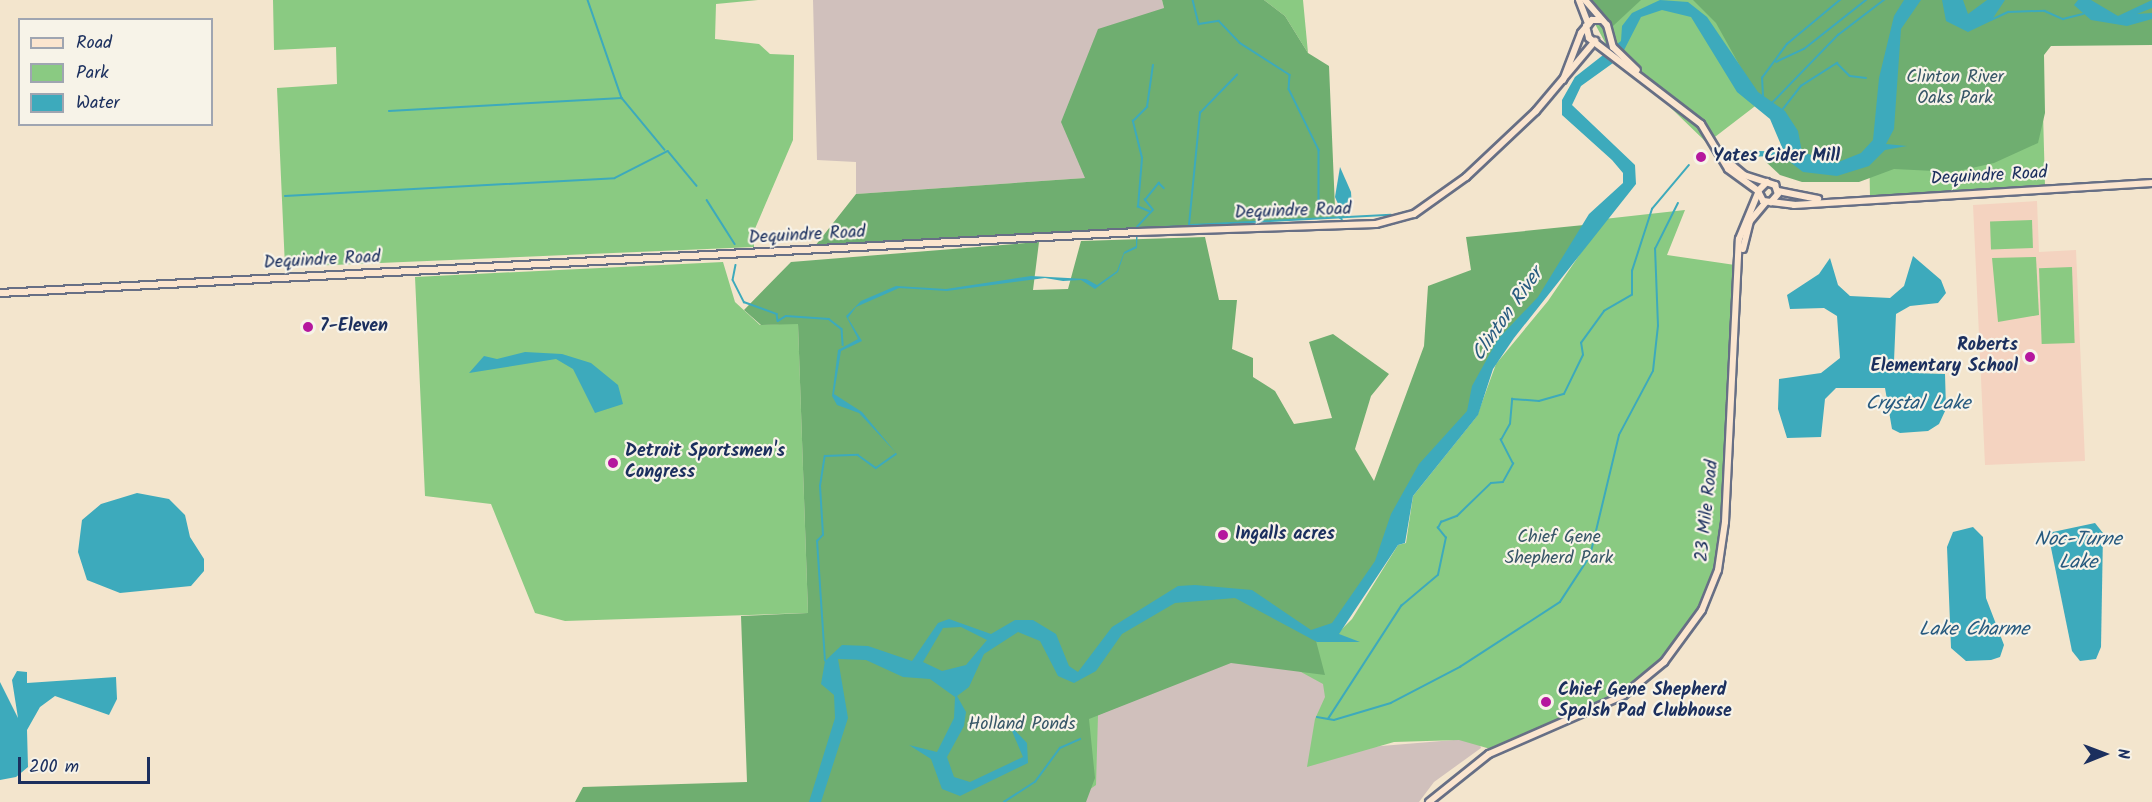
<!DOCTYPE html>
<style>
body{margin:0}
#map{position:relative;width:2152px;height:802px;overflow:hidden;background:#f3e5cd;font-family:Kalam,sans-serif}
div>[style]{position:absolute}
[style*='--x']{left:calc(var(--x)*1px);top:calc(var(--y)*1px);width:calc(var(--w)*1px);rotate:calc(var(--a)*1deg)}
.built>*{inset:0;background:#f4d3c0}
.industrial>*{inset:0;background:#d0c0bc}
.green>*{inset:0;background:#8aca82;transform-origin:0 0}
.forest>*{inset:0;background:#6fae70}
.water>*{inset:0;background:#3daabc}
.stream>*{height:1.5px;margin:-0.75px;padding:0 0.75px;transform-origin:0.75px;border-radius:0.75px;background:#3daabc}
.roads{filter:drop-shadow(2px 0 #676f85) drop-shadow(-2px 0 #676f85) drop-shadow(0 2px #676f85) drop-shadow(0 -2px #676f85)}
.secondary>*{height:6px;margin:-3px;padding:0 3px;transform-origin:3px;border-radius:3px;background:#fbe5cf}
.dots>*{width:16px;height:16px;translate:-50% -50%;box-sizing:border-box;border:3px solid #f7f3e8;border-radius:50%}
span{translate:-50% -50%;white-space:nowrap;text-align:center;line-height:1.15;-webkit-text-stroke:4.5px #f7f3e8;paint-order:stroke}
.park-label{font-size:18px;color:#375667}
.poi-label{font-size:18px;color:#1b2f5e;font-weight:700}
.left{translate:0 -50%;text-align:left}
.right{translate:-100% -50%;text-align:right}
.street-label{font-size:18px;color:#1b2f5e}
.water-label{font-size:20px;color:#275a7f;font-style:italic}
.legend{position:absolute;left:18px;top:18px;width:195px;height:108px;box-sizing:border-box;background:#f7f3e8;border:2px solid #9fa5b1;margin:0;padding:8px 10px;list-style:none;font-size:18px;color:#1b2f5e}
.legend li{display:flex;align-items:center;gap:12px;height:30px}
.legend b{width:30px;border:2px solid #9fa5b1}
.north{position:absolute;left:2074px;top:724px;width:60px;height:60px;-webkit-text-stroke:4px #f7f3e8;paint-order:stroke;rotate:89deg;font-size:16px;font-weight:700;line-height:24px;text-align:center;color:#1b2f5e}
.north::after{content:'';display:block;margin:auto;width:21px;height:27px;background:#1b2f5e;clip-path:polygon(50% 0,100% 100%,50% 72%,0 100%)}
.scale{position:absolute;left:18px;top:757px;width:132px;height:27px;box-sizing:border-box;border:3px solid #1b2f5e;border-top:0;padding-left:8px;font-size:18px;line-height:21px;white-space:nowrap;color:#1b2f5e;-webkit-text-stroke:4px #f7f3e8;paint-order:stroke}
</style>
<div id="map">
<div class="built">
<i style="clip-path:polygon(2037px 201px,2039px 252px,2076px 250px,2085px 461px,1985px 465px,1973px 205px)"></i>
</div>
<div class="industrial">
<i style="clip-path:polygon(813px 0,1162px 0,1164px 8px,1085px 178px,856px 194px,856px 162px,817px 160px)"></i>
<i style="clip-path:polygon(1162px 657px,1357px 660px,1357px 748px,1478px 738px,1481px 748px,1434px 782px,1419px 802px,1055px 802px,1088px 714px)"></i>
</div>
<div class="green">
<i style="clip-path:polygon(273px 0,758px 0,716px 4px,715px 39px,759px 44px,770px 54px,794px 55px,793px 140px,754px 231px,754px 247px,285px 267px,277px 88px,337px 84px,336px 47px,274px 50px)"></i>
<i style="clip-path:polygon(1264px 0,1303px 0,1308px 53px,1285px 16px)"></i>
<i style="clip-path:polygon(1582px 0,2152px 0,2041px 39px,2045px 186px,1870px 198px,1867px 20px,1707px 143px,1607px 46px)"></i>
<i style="clip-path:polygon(1685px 210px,1667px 255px,1735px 265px,1723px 521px,1716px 563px,1695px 615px,1662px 660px,1621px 695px,1494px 750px,1459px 740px,1394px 742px,1307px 767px,1315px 719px,1325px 697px,1323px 684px,1290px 666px,1244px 656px,1098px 715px,1096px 785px,1086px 792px,1086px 802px,821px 802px,1290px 632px,1330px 641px,1352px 619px,1398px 545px,1406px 543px,1413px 496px,1477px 416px,1496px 364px,1548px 301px,1604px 219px)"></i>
<i style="left:2032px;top:220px;width:28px;height:42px;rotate:88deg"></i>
<i style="clip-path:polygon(2036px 257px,2039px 315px,1998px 322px,1992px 258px)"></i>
<i style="clip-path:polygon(723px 262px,735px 302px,760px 325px,798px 323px,808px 613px,565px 621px,535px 613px,491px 504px,425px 496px,415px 277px)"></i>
<i style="left:2072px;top:267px;width:76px;height:33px;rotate:88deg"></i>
</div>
<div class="forest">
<i style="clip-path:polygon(1162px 0,1264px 0,1285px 16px,1308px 53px,1329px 66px,1335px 208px,1347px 217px,815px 246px,856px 194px,1085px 178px,1061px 122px,1098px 29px,1164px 8px)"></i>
<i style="clip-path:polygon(1592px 0,1641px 0,1613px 26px)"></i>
<i style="clip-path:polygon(1693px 0,2152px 0,2152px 45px,2051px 46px,2044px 55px,2045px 113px,2038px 143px,1994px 163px,1954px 172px,1894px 169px,1859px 182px,1802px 182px,1780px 175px,1765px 161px,1763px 154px,1788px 156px,1798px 149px,1751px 86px,1716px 23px)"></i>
<i style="clip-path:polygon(1594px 224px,1484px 376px,1475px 406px,1409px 491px,1386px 558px,1340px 621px,1315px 637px,1325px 675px,1231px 663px,1089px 719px,1095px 778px,1086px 802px,575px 802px,583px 787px,747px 782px,741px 616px,808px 613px,798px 324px,761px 325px,744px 310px,791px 262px,1039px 242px,1033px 290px,1068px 289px,1081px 241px,1205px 237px,1219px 300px,1237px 300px,1232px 349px,1253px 358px,1253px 377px,1275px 391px,1294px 424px,1332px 418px,1309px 342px,1333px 334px,1389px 374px,1371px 396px,1355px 449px,1374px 481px,1424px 346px,1428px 286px,1471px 270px,1466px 237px)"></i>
</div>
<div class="water">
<i style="clip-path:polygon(evenodd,1660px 0,1688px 2px,1707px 17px,1758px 92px,1785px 111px,1798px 131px,1802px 152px,1836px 163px,1861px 153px,1873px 140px,1879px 78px,1894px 16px,1904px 0,1921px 0,1901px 29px,1894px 129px,1886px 144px,1907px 146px,1885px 150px,1869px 166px,1837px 176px,1803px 172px,1782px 156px,1737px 157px,1732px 150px,1784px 152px,1770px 119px,1737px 92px,1691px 17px,1662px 10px,1641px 17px,1620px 58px,1581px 86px,1572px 105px,1635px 165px,1636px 184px,1514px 338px,1493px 369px,1478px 415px,1413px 496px,1405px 543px,1398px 545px,1339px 634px,1360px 642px,1317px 642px,1235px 598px,1175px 603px,1122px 634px,1096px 671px,1074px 683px,1058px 676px,1040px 641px,1018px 632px,984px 654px,969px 687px,957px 696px,966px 712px,964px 726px,947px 757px,954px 777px,970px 782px,1023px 757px,1009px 724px,1027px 743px,1028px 763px,960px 796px,942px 789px,931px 759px,909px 745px,937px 752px,954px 718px,955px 697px,930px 679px,903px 677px,866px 660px,838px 659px,848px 718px,821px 802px,809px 802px,835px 718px,834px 695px,821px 684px,825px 661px,842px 645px,868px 646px,912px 661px,938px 623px,949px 619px,991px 634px,1015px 620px,1033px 620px,1056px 634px,1069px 666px,1078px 672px,1112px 627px,1178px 586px,1195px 585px,1252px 590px,1311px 630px,1332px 623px,1375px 561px,1391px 514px,1419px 464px,1467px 411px,1472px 386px,1498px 339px,1538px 297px,1589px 214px,1623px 183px,1623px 173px,1612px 160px,1562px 115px,1562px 100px,1575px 77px,1621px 41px,1622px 26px,1632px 13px,1660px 0,961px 627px,987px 640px,966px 665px,942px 671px,923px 662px,943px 628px,961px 627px)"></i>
<i style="clip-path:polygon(1942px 0,1963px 0,1968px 14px,1987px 0,2005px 0,1991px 21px,1968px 32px,1946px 21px)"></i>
<i style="clip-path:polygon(2078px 0,2091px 0,2118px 16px,2152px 0,2152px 8px,2137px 14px,2152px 13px,2152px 19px,2127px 26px,2091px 20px,2074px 5px)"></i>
<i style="clip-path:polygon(1340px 167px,1351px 192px,1352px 208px,1339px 206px,1335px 197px)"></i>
<i style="clip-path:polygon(1192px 225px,1138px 228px,1137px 248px,1124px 254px,1118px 272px,1095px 289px,1081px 280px,1063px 281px,1045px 278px,947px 291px,899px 288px,856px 307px,848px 318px,862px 341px,841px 351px,834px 394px,862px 412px,897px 454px,859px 413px,837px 405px,832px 396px,838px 350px,858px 339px,846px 316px,861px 301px,896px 286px,946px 289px,1031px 276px,1086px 279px,1097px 285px,1117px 271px,1124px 252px,1136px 246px,1136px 227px)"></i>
<i style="clip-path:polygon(1913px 256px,1941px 280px,1946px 293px,1938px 303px,1910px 306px,1896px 314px,1894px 361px,1913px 373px,1945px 374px,1946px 409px,1939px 424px,1928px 431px,1900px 433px,1892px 429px,1885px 388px,1836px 388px,1825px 399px,1821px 437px,1787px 438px,1778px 409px,1779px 379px,1821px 373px,1840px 358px,1837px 316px,1824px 308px,1790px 309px,1787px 295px,1819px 274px,1830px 258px,1838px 285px,1850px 296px,1890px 298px,1904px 286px)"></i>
<i style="clip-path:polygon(525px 352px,562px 354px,591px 363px,618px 385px,623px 404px,595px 413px,573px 369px,556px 359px,469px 373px,484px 356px,497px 359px)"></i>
<i style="clip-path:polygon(137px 493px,169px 499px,185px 515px,190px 537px,204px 559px,204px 571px,191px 586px,120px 593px,87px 580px,78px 552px,82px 520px,101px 504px)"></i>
<i style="clip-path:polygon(2095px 523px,2103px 533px,2101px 647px,2096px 659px,2080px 661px,2072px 651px,2048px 533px)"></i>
<i style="clip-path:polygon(1973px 527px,1983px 537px,1986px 598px,2004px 645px,2000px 657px,1991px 660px,1966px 661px,1951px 648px,1947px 547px,1953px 532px)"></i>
<i style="clip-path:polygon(17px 671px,27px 672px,27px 683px,116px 677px,117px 699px,109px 715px,55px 696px,40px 707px,27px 730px,28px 767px,16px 777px,0 780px,0 682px,18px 718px,12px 680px)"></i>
</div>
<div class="stream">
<i style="--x:588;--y:0;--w:104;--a:70.9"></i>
<i style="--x:622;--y:98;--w:67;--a:50.4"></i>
<i style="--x:1193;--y:0;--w:25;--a:76"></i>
<i style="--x:1199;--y:24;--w:20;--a:-9"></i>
<i style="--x:1219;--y:21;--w:30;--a:46"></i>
<i style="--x:1240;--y:43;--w:59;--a:32.6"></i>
<i style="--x:1290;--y:75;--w:14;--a:94"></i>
<i style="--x:1289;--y:89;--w:68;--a:63.8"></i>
<i style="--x:1319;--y:150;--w:53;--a:90"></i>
<i style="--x:1319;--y:203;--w:28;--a:35"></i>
<i style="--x:1991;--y:20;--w:19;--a:-25"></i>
<i style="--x:2008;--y:12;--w:37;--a:-2"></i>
<i style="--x:2045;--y:11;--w:20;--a:24"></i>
<i style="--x:2063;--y:19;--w:21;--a:-14"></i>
<i style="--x:1776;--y:62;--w:31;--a:-25"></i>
<i style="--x:1804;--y:49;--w:79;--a:-38.3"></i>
<i style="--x:1763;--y:96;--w:18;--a:-93"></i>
<i style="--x:1762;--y:78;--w:42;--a:-53.7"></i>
<i style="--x:1787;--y:44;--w:69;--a:-39.7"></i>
<i style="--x:1772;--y:103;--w:95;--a:-45.9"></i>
<i style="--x:1838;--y:35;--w:58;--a:-37.3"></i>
<i style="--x:1783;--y:109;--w:29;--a:-52"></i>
<i style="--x:1801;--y:86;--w:43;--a:-32.6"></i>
<i style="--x:1837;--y:63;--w:18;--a:45"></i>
<i style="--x:1850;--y:76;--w:16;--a:7"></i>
<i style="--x:389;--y:111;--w:233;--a:-3.2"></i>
<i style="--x:285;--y:196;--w:330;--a:-3.1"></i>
<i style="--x:615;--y:178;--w:59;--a:-27"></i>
<i style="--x:668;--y:151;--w:45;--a:50.4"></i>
<i style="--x:707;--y:200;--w:52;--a:57.5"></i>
<i style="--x:1150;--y:212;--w:13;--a:-157"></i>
<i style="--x:1138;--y:207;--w:49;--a:-85.3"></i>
<i style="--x:1142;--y:158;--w:38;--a:-104"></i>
<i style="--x:1133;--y:121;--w:20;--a:-45"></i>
<i style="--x:1147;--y:107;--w:42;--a:-81.9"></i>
<i style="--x:1189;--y:225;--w:113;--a:-84.4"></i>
<i style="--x:1200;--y:113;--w:53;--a:-45.8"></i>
<i style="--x:1191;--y:225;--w:200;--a:-2.9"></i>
<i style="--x:1137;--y:227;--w:23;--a:-47"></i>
<i style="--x:1153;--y:210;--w:13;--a:-129"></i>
<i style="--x:1145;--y:200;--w:22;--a:-51"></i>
<i style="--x:1159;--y:183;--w:7;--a:45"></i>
<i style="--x:736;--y:265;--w:15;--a:101"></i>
<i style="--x:733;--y:280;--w:25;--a:63"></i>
<i style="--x:744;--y:302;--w:35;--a:20"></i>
<i style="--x:777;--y:314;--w:7;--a:82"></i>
<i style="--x:778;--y:321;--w:9;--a:-32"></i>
<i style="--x:786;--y:316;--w:43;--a:4"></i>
<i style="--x:829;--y:319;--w:16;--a:38"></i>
<i style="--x:842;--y:329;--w:16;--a:86"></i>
<i style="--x:825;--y:661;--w:120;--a:-93.8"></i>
<i style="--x:817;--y:541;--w:8;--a:-45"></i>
<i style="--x:823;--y:535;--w:49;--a:-93.5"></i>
<i style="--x:820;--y:486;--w:30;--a:-81"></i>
<i style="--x:825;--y:456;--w:33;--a:-2"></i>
<i style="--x:858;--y:455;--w:22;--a:36"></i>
<i style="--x:876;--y:468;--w:24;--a:-35"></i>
<i style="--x:1317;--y:717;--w:17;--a:10"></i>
<i style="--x:1334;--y:720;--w:59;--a:-16.6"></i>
<i style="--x:1391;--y:703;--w:78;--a:-27.6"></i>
<i style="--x:1460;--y:667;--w:119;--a:-33"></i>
<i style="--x:1560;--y:602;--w:55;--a:-56.9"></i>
<i style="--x:1590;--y:556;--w:124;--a:-76.5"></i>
<i style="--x:1619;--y:435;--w:72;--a:-62"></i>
<i style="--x:1653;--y:371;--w:45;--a:-83.7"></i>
<i style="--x:1658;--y:326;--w:77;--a:-92.2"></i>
<i style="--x:1655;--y:249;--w:51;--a:-63.4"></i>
<i style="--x:1328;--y:719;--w:135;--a:-57.1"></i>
<i style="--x:1401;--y:606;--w:48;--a:-40"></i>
<i style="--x:1438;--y:575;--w:38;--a:-78"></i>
<i style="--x:1446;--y:538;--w:13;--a:-129"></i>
<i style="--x:1438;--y:528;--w:7;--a:-63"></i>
<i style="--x:1441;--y:522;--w:17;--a:-21"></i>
<i style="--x:1457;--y:516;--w:47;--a:-44.1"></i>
<i style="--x:1491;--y:483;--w:12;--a:-5"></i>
<i style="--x:1503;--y:482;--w:21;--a:-61"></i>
<i style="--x:1513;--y:464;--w:27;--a:-117"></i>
<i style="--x:1501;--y:440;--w:18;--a:-61"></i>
<i style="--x:1510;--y:424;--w:25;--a:-85"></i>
<i style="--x:1512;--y:399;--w:27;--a:4"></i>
<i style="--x:1539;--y:401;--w:26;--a:-16"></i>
<i style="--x:1564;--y:394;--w:43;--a:-64"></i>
<i style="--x:1583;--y:355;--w:12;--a:-99"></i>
<i style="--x:1581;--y:343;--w:39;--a:-54"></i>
<i style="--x:1604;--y:311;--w:32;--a:-30"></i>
<i style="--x:1632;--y:295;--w:24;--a:-90"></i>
<i style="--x:1632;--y:271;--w:65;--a:-72.1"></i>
<i style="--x:1652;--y:209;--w:57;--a:-49.9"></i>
<i style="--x:1004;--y:802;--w:37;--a:-33"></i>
<i style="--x:1035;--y:782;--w:42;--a:-53.7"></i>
<i style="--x:1060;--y:748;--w:22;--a:-24"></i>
</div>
<div class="roads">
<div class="secondary">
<i style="--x:1579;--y:0;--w:26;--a:69"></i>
<i style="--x:1585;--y:0;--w:33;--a:49"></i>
<i style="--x:1607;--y:25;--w:23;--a:75"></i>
<i style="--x:1613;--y:47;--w:33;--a:44"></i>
<i style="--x:1586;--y:26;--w:12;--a:76"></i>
<i style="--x:1589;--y:38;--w:141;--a:37.5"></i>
<i style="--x:1701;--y:124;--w:52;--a:59"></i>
<i style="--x:1728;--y:169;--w:37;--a:36"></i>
<i style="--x:1563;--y:80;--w:50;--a:-69"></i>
<i style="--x:1581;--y:33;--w:17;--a:-50"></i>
<i style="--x:1592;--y:20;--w:9;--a:0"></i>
<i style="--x:1725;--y:159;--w:25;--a:40"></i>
<i style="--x:1744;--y:175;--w:33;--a:18"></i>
<i style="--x:1775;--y:185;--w:9;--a:72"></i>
<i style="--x:1778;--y:194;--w:11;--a:131"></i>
<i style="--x:1767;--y:182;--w:13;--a:135"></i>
<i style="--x:1758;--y:191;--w:11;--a:63"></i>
<i style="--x:1763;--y:201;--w:31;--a:7"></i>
<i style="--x:1794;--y:205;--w:359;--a:-3.5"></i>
<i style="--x:1778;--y:191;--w:41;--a:11.3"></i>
<i style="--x:1743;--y:249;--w:29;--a:-76"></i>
<i style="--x:1750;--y:221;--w:25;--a:-50"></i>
<i style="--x:0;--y:293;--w:1140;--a:-3.07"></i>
<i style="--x:1138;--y:232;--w:238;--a:-1.9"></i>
<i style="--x:1376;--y:224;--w:39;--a:-15"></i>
<i style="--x:1414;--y:214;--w:64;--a:-35.4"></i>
<i style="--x:1466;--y:177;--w:96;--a:-43.3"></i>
<i style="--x:1536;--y:111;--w:92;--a:-49.9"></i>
<i style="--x:1429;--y:802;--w:77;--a:-38.7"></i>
<i style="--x:1489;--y:754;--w:147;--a:-23.6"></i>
<i style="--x:1624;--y:695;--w:52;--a:-39.5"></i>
<i style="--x:1664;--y:662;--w:64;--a:-53.8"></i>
<i style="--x:1702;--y:610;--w:43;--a:-68.2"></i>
<i style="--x:1718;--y:570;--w:49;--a:-81.7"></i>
<i style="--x:1725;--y:522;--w:283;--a:-87.2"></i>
<i style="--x:1739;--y:239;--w:50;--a:-67.6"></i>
</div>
</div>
<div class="dots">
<i style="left:1701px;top:157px;background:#b5179e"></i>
<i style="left:308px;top:327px;background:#b5179e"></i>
<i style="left:2030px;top:357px;background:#b5179e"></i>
<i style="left:613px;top:463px;background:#b5179e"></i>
<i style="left:1223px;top:535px;background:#b5179e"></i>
<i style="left:1546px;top:702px;background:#b5179e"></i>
</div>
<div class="park-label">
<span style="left:1955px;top:89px">Clinton River<br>Oaks Park</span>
<span style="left:1559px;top:549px">Chief Gene<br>Shepherd Park</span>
<span style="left:1022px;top:725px">Holland Ponds</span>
</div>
<div class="poi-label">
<span class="left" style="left:1713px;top:157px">Yates Cider Mill</span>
<span class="left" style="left:320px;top:327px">7-Eleven</span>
<span class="right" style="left:2018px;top:357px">Roberts<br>Elementary School</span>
<span class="left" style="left:625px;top:463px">Detroit Sportsmen's<br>Congress</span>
<span class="left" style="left:1235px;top:535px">Ingalls acres</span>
<span class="left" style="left:1558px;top:702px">Chief Gene Shepherd<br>Spalsh Pad Clubhouse</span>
</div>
<div class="street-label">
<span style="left:1989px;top:177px;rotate:-3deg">Dequindre Road</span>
<span style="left:1293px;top:212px;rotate:-2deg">Dequindre Road</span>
<span style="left:807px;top:236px;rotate:-3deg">Dequindre Road</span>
<span style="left:322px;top:261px;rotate:-3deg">Dequindre Road</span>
<span style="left:1708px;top:511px;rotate:-84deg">23 Mile Road</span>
</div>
<div class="water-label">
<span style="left:1508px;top:315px;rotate:-55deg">Clinton River</span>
<span style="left:1918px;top:404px">Crystal Lake</span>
<span style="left:2078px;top:552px">Noc-Turne<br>Lake</span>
<span style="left:1974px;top:630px">Lake Charme</span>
</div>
<ul class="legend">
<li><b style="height:8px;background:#fbe5cf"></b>Road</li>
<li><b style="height:16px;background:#8aca82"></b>Park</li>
<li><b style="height:16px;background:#3daabc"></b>Water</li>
</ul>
<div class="north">N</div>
<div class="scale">200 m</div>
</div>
